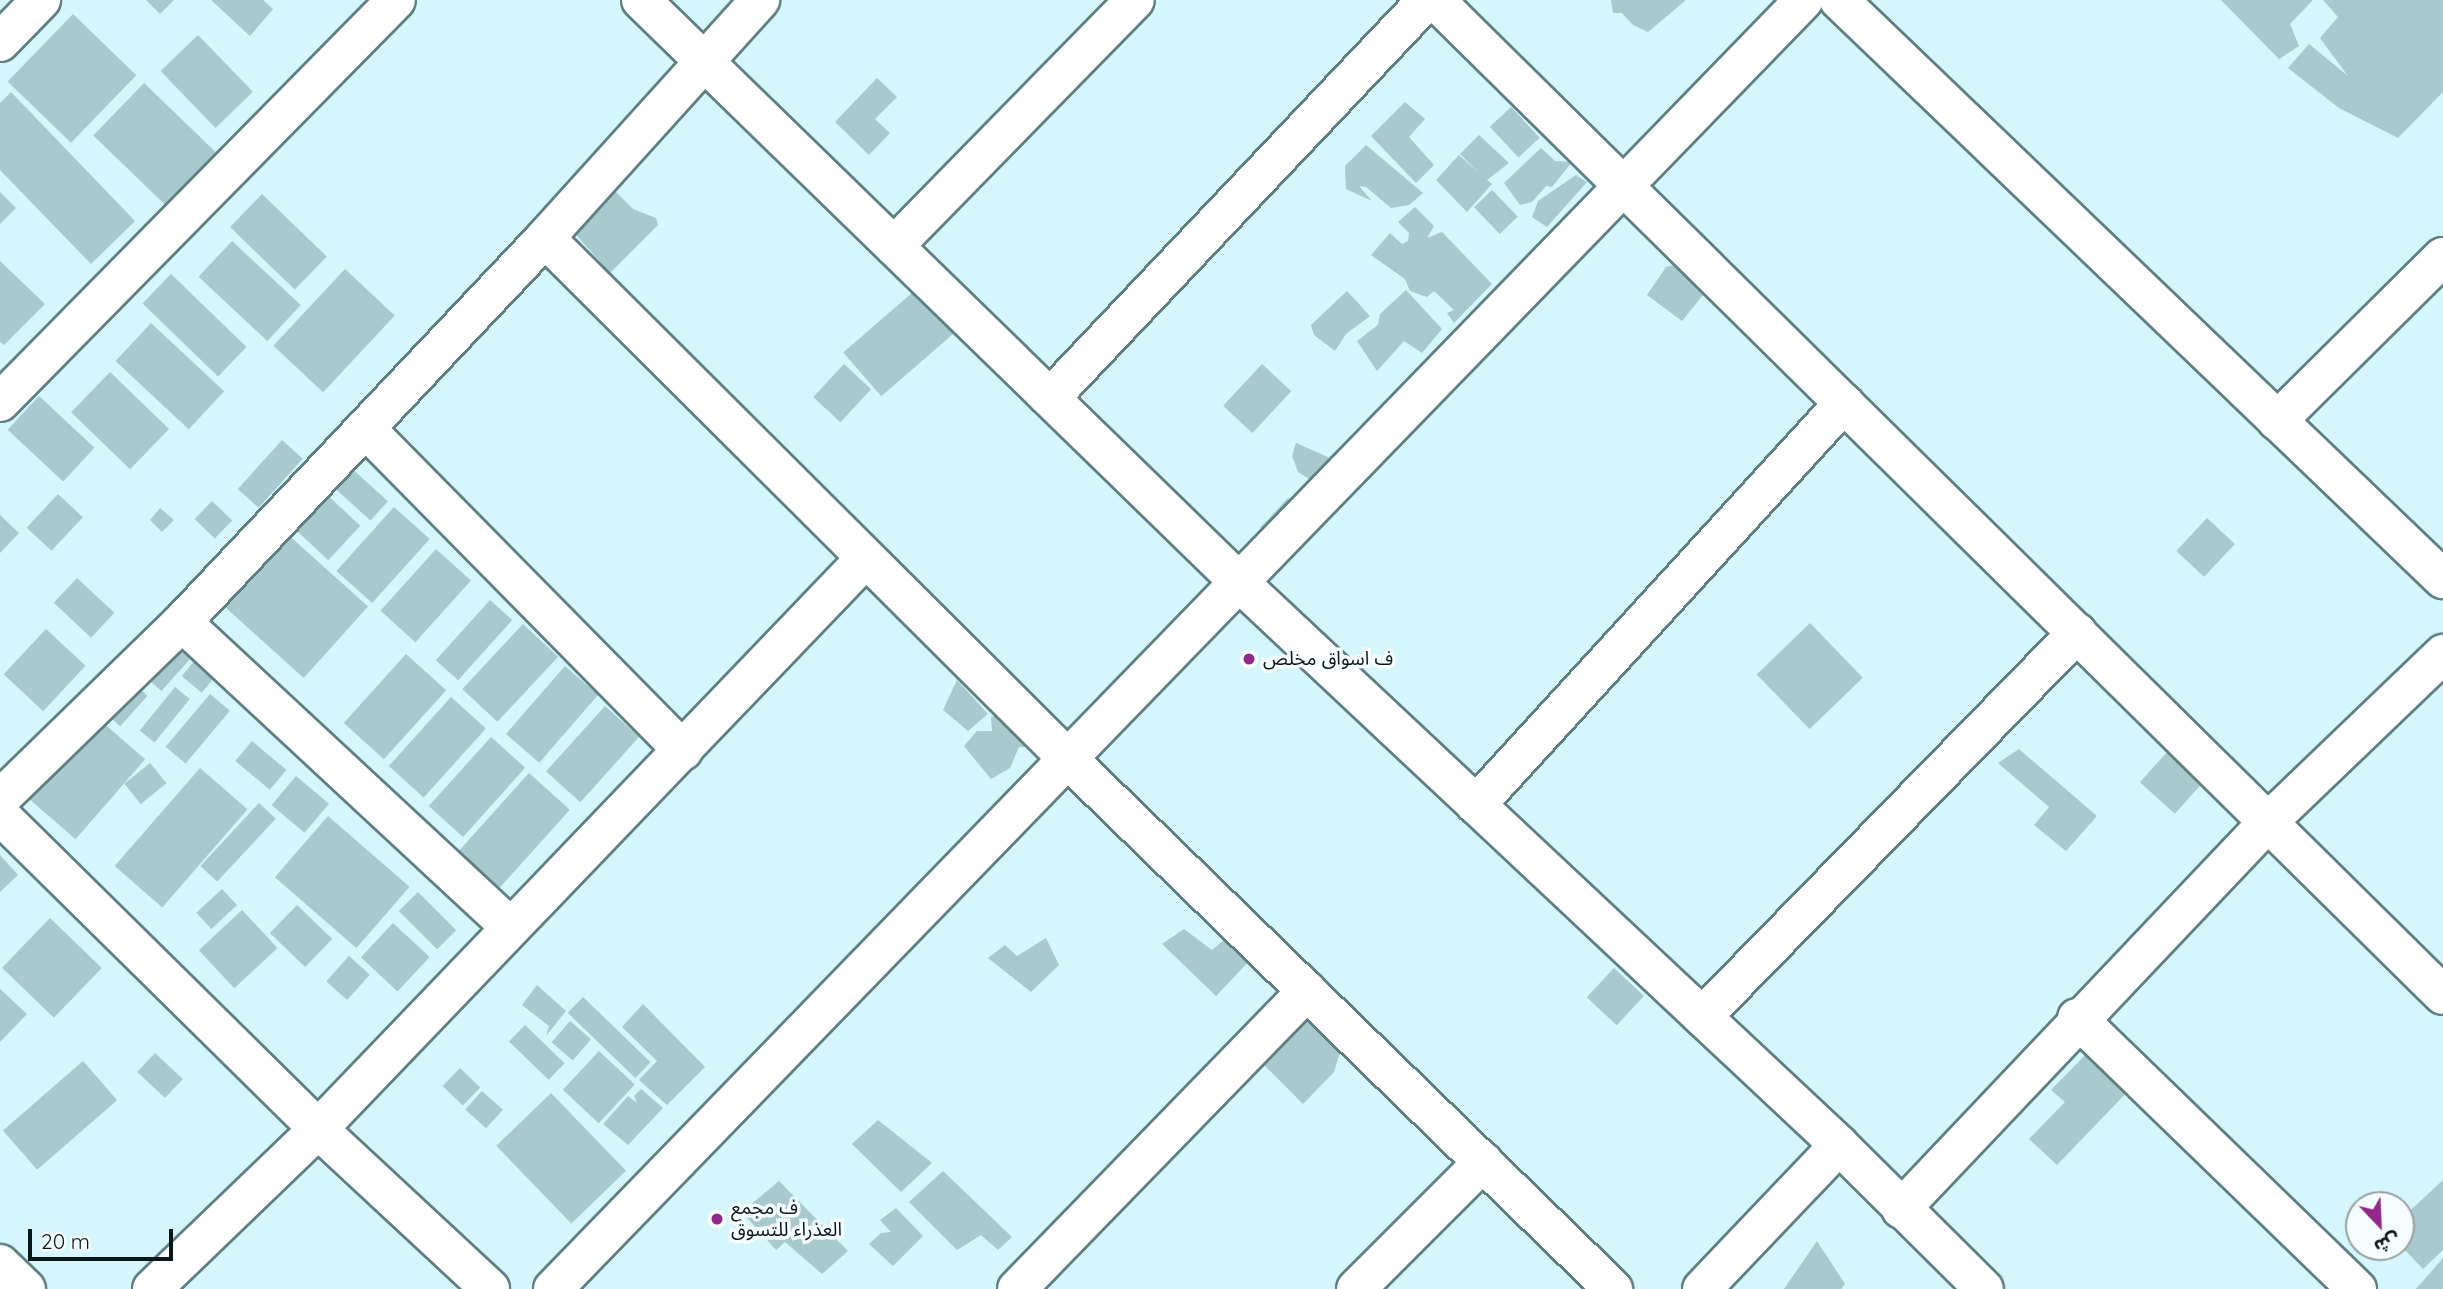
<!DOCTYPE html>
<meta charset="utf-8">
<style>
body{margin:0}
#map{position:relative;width:2443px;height:1289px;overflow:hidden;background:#d4f6fc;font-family:Quicksand,"Noto Sans Arabic",sans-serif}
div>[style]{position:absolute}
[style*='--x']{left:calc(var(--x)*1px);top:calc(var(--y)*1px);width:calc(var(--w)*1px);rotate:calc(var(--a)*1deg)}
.building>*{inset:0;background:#a8c9ce;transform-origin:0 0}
.roads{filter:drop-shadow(2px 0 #607f84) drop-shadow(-2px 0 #607f84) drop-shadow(0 2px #607f84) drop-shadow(0 -2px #607f84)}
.street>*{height:38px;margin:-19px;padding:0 19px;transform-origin:19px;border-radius:19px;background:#fff}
.secondary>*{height:38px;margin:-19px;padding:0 19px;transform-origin:19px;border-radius:19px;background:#fff}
.dots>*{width:19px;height:19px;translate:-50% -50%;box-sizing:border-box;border:4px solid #f6fdfe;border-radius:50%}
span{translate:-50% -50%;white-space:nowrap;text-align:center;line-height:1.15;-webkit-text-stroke:7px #f6fdfe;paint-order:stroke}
.poi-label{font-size:19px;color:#0a1719}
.left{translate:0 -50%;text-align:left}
.north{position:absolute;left:2345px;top:1191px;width:70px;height:70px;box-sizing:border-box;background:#f6fdfe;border:2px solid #98a1a2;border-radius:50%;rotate:157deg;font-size:19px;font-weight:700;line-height:28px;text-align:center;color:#0a1719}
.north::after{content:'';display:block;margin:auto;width:24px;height:32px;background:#93288b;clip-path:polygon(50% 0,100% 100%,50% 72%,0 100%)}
.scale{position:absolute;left:28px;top:1229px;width:145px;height:32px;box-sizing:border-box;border:4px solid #0a1719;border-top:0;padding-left:9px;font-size:21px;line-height:24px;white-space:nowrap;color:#0a1719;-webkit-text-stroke:5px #f6fdfe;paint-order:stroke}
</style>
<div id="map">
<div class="building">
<i style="clip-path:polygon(146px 0,174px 0,160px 14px)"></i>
<i style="clip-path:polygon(211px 0,263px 0,273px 9px,250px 36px)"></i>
<i style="clip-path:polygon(1611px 0,1686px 0,1648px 32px,1633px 25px,1622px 13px,1613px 13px)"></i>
<i style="clip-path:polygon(2221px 0,2313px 0,2290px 24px,2299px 46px,2279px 59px)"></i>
<i style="clip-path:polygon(2323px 0,2443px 0,2443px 92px,2398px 138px,2339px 108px,2288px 68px,2309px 44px,2348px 76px,2320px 38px,2338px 17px)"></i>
<i style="left:73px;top:14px;width:88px;height:94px;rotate:44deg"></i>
<i style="left:198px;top:35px;width:79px;height:52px;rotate:46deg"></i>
<i style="clip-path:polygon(877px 78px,897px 97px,875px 119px,890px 133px,869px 155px,835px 122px)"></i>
<i style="left:144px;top:83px;width:107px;height:73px;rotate:44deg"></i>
<i style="clip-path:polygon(11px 92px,135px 221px,91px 264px,0 170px,0 103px)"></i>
<i style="clip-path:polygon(1405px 102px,1425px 119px,1409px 137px,1434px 165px,1416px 183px,1371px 136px)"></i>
<i style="left:1511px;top:107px;width:42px;height:29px;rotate:47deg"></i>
<i style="clip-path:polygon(1479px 135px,1509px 163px,1487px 180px,1492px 184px,1467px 212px,1436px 180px,1459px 155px,1479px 173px,1460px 154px)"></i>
<i style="clip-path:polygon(1366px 145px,1423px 193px,1409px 205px,1391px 208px,1366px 187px,1359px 186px,1372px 201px,1346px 189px,1345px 166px)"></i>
<i style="clip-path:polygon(1541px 148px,1555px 161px,1572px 162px,1552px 187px,1546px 186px,1532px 202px,1520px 205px,1504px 183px)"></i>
<i style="clip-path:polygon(1576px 175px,1587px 182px,1547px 227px,1532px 217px,1538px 201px)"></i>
<i style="clip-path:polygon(610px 186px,633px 209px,656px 218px,658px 225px,610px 273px,570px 228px)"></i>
<i style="clip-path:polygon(1595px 186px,1599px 201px,1551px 243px,1547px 234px)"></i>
<i style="left:1492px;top:190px;width:37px;height:25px;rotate:46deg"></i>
<i style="clip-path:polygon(0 192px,16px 208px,0 224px)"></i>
<i style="left:262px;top:194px;width:90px;height:46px;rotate:44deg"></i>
<i style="clip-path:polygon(1415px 207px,1434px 226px,1427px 238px,1442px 232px,1492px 284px,1454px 323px,1447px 313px,1454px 310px,1434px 291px,1427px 297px,1410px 291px,1405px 279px,1371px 255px,1390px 233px,1402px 244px,1408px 241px,1409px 233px,1398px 222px)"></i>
<i style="left:232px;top:241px;width:94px;height:49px;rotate:43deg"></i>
<i style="clip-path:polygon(0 261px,45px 304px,4px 345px,0 342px)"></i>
<i style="clip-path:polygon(1674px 265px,1703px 295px,1682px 321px,1647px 295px,1666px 267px)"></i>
<i style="left:345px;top:269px;width:68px;height:105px;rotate:43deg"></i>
<i style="left:171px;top:274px;width:105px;height:41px;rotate:44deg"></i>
<i style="left:921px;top:285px;width:58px;height:103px;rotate:49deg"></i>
<i style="clip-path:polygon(1406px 290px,1442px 329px,1422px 353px,1404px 341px,1377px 371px,1357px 341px,1378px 325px,1380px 314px)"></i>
<i style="clip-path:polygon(1347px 291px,1370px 316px,1346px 334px,1335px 351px,1314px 335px,1311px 325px)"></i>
<i style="left:151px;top:323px;width:100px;height:52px;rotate:43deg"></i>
<i style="left:844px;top:364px;width:37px;height:45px;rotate:43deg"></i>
<i style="left:1262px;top:364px;width:40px;height:57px;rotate:43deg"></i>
<i style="left:110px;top:372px;width:82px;height:56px;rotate:44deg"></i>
<i style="left:39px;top:396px;width:76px;height:46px;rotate:43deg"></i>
<i style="left:282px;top:440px;width:28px;height:66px;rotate:42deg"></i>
<i style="clip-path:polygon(1296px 443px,1328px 457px,1328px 467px,1312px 481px,1298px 472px,1292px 456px)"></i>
<i style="left:350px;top:467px;width:51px;height:26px;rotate:42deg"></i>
<i style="left:323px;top:491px;width:51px;height:47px;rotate:43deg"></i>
<i style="left:58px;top:494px;width:34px;height:46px;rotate:43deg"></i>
<i style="clip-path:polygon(1288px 498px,1297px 508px,1273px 539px,1260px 528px)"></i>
<i style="left:212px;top:501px;width:28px;height:25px;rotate:44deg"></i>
<i style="left:394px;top:507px;width:48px;height:86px;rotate:42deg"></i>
<i style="clip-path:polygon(160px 508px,174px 520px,162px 532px,150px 520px)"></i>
<i style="clip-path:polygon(0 515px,19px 533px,0 553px)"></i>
<i style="left:2207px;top:518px;width:38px;height:45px;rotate:43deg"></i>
<i style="left:284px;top:531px;width:113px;height:96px;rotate:42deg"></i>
<i style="left:436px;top:549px;width:47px;height:83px;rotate:42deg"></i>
<i style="left:77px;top:578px;width:51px;height:34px;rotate:43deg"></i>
<i style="left:490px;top:600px;width:30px;height:81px;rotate:42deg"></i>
<i style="left:1810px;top:623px;width:76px;height:74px;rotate:46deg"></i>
<i style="left:523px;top:624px;width:48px;height:89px;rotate:43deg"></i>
<i style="left:46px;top:629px;width:54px;height:62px;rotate:43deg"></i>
<i style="left:174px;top:635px;width:28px;height:50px;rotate:42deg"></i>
<i style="left:201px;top:653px;width:26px;height:30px;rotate:40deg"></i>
<i style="left:406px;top:654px;width:54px;height:93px;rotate:42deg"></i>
<i style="left:565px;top:666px;width:44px;height:90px;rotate:41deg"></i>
<i style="left:129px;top:679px;width:25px;height:41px;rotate:42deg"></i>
<i style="clip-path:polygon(957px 680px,988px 714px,968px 731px,943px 710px)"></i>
<i style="left:175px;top:687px;width:19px;height:56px;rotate:39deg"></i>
<i style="left:210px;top:694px;width:26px;height:69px;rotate:40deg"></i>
<i style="left:451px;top:697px;width:47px;height:93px;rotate:42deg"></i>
<i style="left:605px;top:706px;width:46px;height:88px;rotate:42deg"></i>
<i style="left:93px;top:714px;width:69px;height:106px;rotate:41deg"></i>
<i style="clip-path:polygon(1005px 714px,1030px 747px,1019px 747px,1010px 768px,991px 779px,964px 746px,977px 731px,992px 731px,991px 717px)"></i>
<i style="left:491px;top:737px;width:46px;height:93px;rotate:42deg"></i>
<i style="left:252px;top:741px;width:45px;height:26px;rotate:40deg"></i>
<i style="clip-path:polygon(2019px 749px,2097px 816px,2066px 851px,2034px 825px,2049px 807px,1998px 763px)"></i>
<i style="left:2168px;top:751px;width:47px;height:42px;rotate:42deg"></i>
<i style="left:150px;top:763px;width:26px;height:33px;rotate:51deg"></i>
<i style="left:200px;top:768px;width:63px;height:130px;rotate:41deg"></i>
<i style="left:529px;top:773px;width:55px;height:106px;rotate:42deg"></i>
<i style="left:296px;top:776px;width:43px;height:38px;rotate:40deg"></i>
<i style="left:259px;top:803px;width:23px;height:86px;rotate:43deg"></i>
<i style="left:328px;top:816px;width:108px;height:81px;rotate:41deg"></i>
<i style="clip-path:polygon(0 855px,18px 875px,0 892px)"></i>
<i style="left:222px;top:889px;width:22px;height:35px;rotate:47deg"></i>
<i style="left:418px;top:892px;width:54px;height:27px;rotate:45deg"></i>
<i style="left:297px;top:905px;width:49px;height:39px;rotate:44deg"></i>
<i style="left:242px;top:910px;width:52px;height:59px;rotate:47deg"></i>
<i style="left:50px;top:918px;width:72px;height:69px;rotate:44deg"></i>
<i style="left:393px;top:923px;width:50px;height:47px;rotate:43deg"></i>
<i style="clip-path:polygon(1184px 929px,1212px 950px,1232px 933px,1254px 956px,1216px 996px,1162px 944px)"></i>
<i style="clip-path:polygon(1046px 938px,1059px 965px,1031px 992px,988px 958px,1005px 945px,1017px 956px)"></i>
<i style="left:349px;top:956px;width:28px;height:34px;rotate:42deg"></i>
<i style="left:1614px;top:968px;width:41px;height:40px;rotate:43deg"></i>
<i style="clip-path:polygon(537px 985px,566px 1011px,546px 1036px,549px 1026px,522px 1005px)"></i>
<i style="clip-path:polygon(0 989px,27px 1014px,0 1042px)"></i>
<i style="left:583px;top:997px;width:94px;height:22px;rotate:44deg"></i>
<i style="clip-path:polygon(643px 1004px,705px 1067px,667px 1105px,639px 1080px,657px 1061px,622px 1027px)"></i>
<i style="clip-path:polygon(1308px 1016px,1341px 1049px,1334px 1072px,1303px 1104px,1262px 1063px)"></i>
<i style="left:570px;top:1021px;width:28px;height:28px;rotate:41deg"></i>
<i style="left:525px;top:1025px;width:55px;height:23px;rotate:44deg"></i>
<i style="clip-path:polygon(2092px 1048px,2133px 1086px,2057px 1165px,2029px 1139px,2065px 1102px,2051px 1090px)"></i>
<i style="left:599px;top:1051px;width:49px;height:53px;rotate:43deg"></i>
<i style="left:155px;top:1053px;width:38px;height:26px;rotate:43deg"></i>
<i style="left:83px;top:1061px;width:52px;height:106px;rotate:49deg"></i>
<i style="left:460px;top:1068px;width:28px;height:25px;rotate:44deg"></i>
<i style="clip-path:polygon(641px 1089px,663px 1108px,628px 1145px,603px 1124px,628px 1096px,637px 1103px,634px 1096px)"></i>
<i style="left:482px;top:1091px;width:28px;height:25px;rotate:42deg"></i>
<i style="left:551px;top:1093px;width:108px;height:76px;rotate:46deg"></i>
<i style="clip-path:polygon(878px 1120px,932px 1163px,901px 1192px,852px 1144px)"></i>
<i style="clip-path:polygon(943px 1171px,1012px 1237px,998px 1250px,981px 1235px,957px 1250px,909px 1202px)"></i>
<i style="clip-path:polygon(2443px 1180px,2443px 1250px,2423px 1269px,2401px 1246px,2401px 1219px)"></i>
<i style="clip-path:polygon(779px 1181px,848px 1251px,822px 1274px,785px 1242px,776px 1250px,742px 1212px)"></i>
<i style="clip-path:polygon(896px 1208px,923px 1236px,893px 1266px,869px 1244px,881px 1233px,891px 1232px,880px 1220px)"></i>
<i style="clip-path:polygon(1817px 1241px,1845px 1284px,1841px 1289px,1784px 1289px)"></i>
<i style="clip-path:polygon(2443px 1258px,2443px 1289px,2416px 1289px)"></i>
</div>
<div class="roads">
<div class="street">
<i style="--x:641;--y:0;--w:836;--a:44.22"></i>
<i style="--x:1240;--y:583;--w:821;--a:43.17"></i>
<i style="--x:1839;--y:1145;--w:204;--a:44.8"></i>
<i style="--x:1435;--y:0;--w:1416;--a:44.63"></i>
<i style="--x:1839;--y:0;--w:837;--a:43.79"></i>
<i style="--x:0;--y:42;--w:59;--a:-45.7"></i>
<i style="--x:545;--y:238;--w:740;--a:44.89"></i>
<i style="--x:1069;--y:760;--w:759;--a:44.2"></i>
<i style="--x:894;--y:246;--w:344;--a:-45.6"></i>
<i style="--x:1050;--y:398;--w:548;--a:-46.55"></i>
<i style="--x:0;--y:402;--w:564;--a:-45.43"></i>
<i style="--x:2277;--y:421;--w:233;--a:-44.7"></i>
<i style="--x:365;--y:428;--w:453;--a:45.4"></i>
<i style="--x:182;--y:622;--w:448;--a:42.9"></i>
<i style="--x:0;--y:799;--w:254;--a:-44.2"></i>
<i style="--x:182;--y:622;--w:528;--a:-46.61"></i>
<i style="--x:545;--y:238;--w:321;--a:-47.9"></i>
<i style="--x:1476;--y:805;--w:545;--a:-47.53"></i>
<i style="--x:0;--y:815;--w:447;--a:44.6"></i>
<i style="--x:318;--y:1129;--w:235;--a:42.9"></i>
<i style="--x:1702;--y:1017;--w:537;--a:-45.68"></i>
<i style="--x:2077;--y:1018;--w:390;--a:44.1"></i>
<i style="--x:1901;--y:1209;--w:533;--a:-46.52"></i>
<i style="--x:2268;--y:822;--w:243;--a:-43.8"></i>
<i style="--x:152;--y:1289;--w:231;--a:-43.9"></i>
<i style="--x:318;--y:1129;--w:791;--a:-46.18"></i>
<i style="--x:553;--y:1289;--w:1796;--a:-45.86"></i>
<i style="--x:1017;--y:1289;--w:416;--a:-45.8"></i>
<i style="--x:1356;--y:1289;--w:180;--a:-45"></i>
<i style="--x:1702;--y:1289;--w:199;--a:-46.4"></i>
</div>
<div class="secondary">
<i style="--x:0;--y:1264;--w:36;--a:44"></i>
</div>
</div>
<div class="dots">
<i style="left:1249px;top:659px;background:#93288b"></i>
<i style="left:717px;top:1219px;background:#93288b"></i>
</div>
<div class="poi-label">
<span class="left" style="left:1263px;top:659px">ف اسواق مخلص</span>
<span class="left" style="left:731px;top:1219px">ف مجمع<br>العذراء للتسوق</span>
</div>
<div class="north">ش</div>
<div class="scale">20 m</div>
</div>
